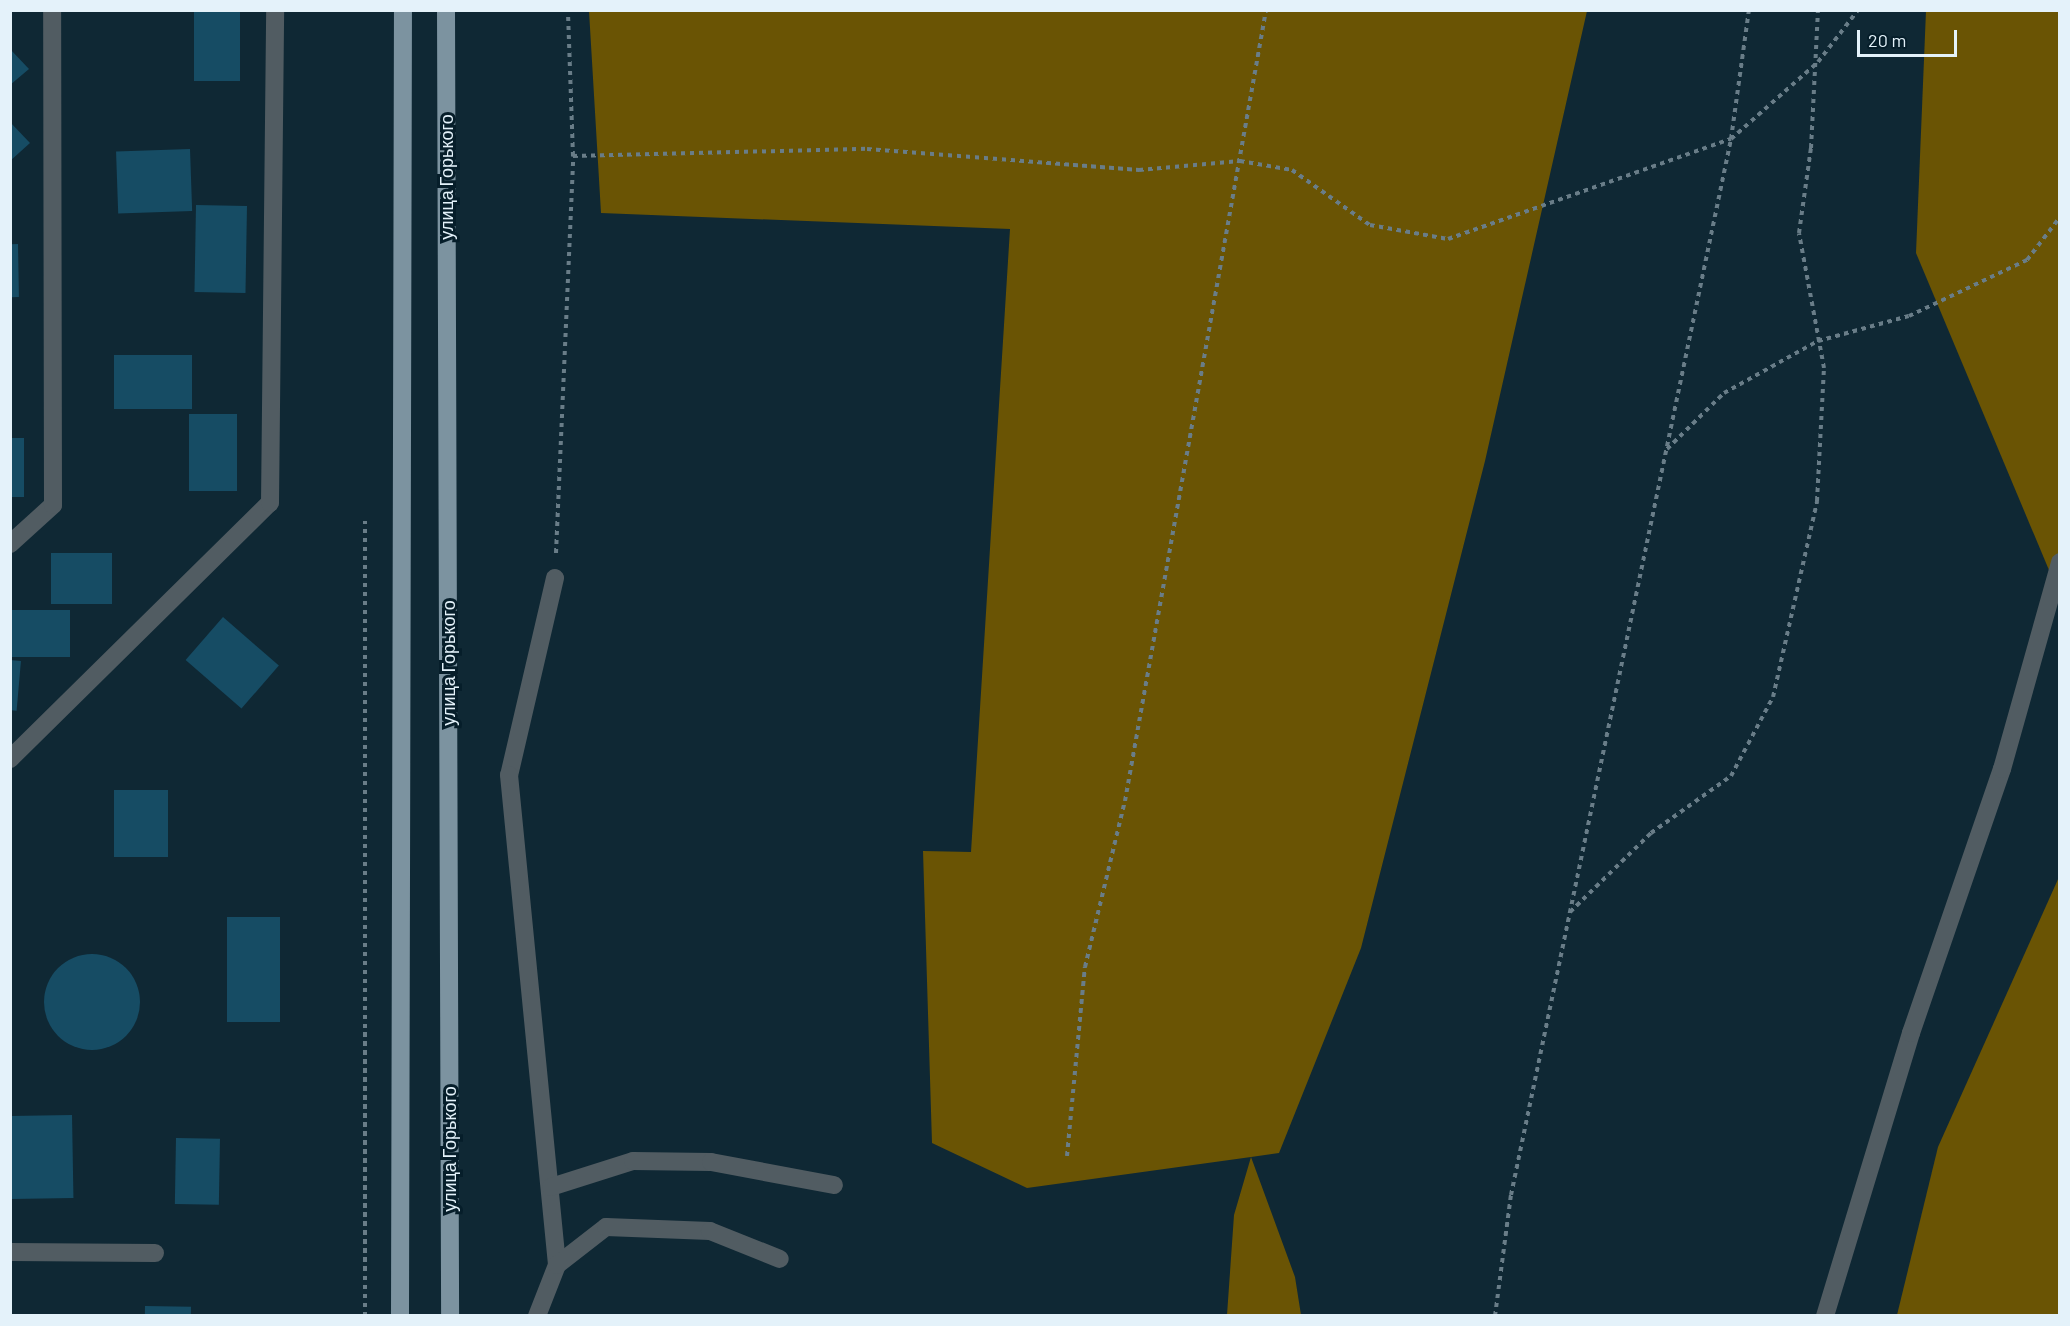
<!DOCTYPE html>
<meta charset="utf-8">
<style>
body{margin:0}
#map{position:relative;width:2070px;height:1326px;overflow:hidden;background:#0f2834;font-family:Barlow,sans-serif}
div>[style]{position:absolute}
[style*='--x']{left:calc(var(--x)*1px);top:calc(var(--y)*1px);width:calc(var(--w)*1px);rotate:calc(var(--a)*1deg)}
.forest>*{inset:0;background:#6a5404}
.building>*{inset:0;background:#164c64;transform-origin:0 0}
.round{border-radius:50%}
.path>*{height:4px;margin-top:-2px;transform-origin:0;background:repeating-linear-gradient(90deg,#697d88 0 4.5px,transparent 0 9px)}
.minor>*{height:18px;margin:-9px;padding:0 9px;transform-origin:9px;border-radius:9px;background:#515c62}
.major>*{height:18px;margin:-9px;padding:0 9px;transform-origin:9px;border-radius:9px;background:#7c93a0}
span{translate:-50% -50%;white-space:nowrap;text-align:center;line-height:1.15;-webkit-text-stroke:6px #061e2a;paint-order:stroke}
.street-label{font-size:18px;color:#e4f2fa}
.frame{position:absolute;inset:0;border:12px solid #e4f2fa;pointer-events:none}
.scale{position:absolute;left:1857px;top:30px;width:100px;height:27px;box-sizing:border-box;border:3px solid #e4f2fa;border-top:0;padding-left:8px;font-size:18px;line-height:21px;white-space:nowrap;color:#e4f2fa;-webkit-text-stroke:4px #061e2a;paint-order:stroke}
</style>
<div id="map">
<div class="forest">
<i style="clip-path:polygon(589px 11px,1587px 11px,1485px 461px,1361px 948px,1279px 1153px,1251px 1157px,1295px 1277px,1301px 1315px,1227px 1315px,1234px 1215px,1251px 1157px,1027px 1188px,932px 1143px,923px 851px,971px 852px,1010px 229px,601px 213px)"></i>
<i style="clip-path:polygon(1926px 11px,2059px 11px,2059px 594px,1916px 253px)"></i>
<i style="clip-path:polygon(2059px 877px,2059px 1315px,1897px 1315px,1938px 1147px)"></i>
</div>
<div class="building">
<i style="left:194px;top:10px;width:46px;height:71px"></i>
<i style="clip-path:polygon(10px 49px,29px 69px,10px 85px)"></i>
<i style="clip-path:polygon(10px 122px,30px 143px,10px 161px)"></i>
<i style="left:190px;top:149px;width:62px;height:74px;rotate:88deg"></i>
<i style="left:196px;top:205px;width:51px;height:87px;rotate:1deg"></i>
<i style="left:18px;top:244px;width:53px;height:8px;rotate:89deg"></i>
<i style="left:192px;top:355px;width:54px;height:78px;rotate:90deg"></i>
<i style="left:189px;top:414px;width:48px;height:77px"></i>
<i style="left:10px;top:438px;width:14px;height:59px"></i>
<i style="left:51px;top:553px;width:61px;height:51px"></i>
<i style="left:10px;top:610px;width:60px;height:47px"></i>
<i style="left:223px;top:617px;width:74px;height:57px;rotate:41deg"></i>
<i style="left:10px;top:660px;width:11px;height:50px;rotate:5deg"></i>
<i style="left:114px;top:790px;width:54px;height:67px"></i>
<i style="left:227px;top:917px;width:53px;height:105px"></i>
<i class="round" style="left:44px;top:954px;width:96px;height:96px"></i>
<i style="left:72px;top:1115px;width:83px;height:62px;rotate:89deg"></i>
<i style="left:176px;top:1138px;width:44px;height:66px;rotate:1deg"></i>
<i style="left:145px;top:1306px;width:46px;height:10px;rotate:1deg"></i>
</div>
<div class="path">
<i style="--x:573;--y:156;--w:294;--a:-1.4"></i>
<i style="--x:867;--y:149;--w:273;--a:4.4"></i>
<i style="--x:1139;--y:170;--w:101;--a:-5.1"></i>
<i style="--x:1240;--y:161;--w:53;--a:9.8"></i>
<i style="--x:1292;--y:170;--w:95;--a:35.2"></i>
<i style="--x:1370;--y:225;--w:79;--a:10.2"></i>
<i style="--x:1448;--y:239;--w:300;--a:-19.5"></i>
<i style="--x:1731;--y:139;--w:116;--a:-41.5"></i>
<i style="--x:1818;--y:62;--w:66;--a:-52.4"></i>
<i style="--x:1667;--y:449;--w:80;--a:-44.5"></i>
<i style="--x:1724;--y:393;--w:107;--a:-29"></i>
<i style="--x:1818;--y:341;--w:94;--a:-15.4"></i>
<i style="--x:1909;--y:316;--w:131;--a:-25.4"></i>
<i style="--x:2027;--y:260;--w:54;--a:-52.5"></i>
<i style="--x:556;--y:553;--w:397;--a:-87.5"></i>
<i style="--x:573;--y:156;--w:146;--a:-92"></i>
<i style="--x:1570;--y:912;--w:113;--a:-44.3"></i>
<i style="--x:1651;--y:833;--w:98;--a:-35.5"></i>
<i style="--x:1731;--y:776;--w:89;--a:-62"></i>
<i style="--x:1773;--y:697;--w:201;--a:-77.3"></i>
<i style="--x:1817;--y:501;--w:133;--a:-87"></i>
<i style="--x:1824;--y:368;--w:137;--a:-100.5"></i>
<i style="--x:1799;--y:233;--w:86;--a:-82"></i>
<i style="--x:1811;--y:148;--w:138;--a:-87.1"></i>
<i style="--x:1067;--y:1156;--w:190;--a:-84.6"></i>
<i style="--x:1085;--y:967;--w:171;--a:-76.5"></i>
<i style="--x:1125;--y:801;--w:803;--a:-79.89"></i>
<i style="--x:365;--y:1316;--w:795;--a:-90"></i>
<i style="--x:1495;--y:1316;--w:122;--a:-82.5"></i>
<i style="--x:1511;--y:1195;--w:1079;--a:-78.23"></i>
<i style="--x:1731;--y:139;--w:130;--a:-82.1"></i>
</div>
<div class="minor">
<i style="--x:10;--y:544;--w:58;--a:-42.2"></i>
<i style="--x:53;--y:505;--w:495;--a:-90.1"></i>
<i style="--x:555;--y:578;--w:202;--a:103.1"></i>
<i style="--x:509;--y:775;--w:492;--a:84.4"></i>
<i style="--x:10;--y:759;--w:365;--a:-44.6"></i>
<i style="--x:270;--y:503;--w:493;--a:-89.4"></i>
<i style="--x:551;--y:1187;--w:86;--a:-17.6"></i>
<i style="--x:633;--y:1161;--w:78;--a:0.7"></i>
<i style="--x:711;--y:1162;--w:125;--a:10.6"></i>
<i style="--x:10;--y:1252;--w:145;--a:0.4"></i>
<i style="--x:537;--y:1316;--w:55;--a:-68.6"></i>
<i style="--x:557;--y:1265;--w:62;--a:-37.8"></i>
<i style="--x:606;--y:1227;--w:104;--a:2.2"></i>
<i style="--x:710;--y:1231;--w:75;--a:21.8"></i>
<i style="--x:1825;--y:1316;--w:296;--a:-73.1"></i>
<i style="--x:1911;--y:1033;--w:279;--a:-71"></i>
<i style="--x:2002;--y:769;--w:215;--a:-74.3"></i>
</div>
<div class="major">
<i style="--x:446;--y:10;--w:1306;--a:89.82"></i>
<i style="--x:400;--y:1316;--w:1306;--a:-89.87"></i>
</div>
<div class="street-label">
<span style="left:446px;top:177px;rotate:-90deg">улица Горького</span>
<span style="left:448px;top:663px;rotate:-90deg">улица Горького</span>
<span style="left:449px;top:1149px;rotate:-90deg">улица Горького</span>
</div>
<div class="frame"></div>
<div class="scale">20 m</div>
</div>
